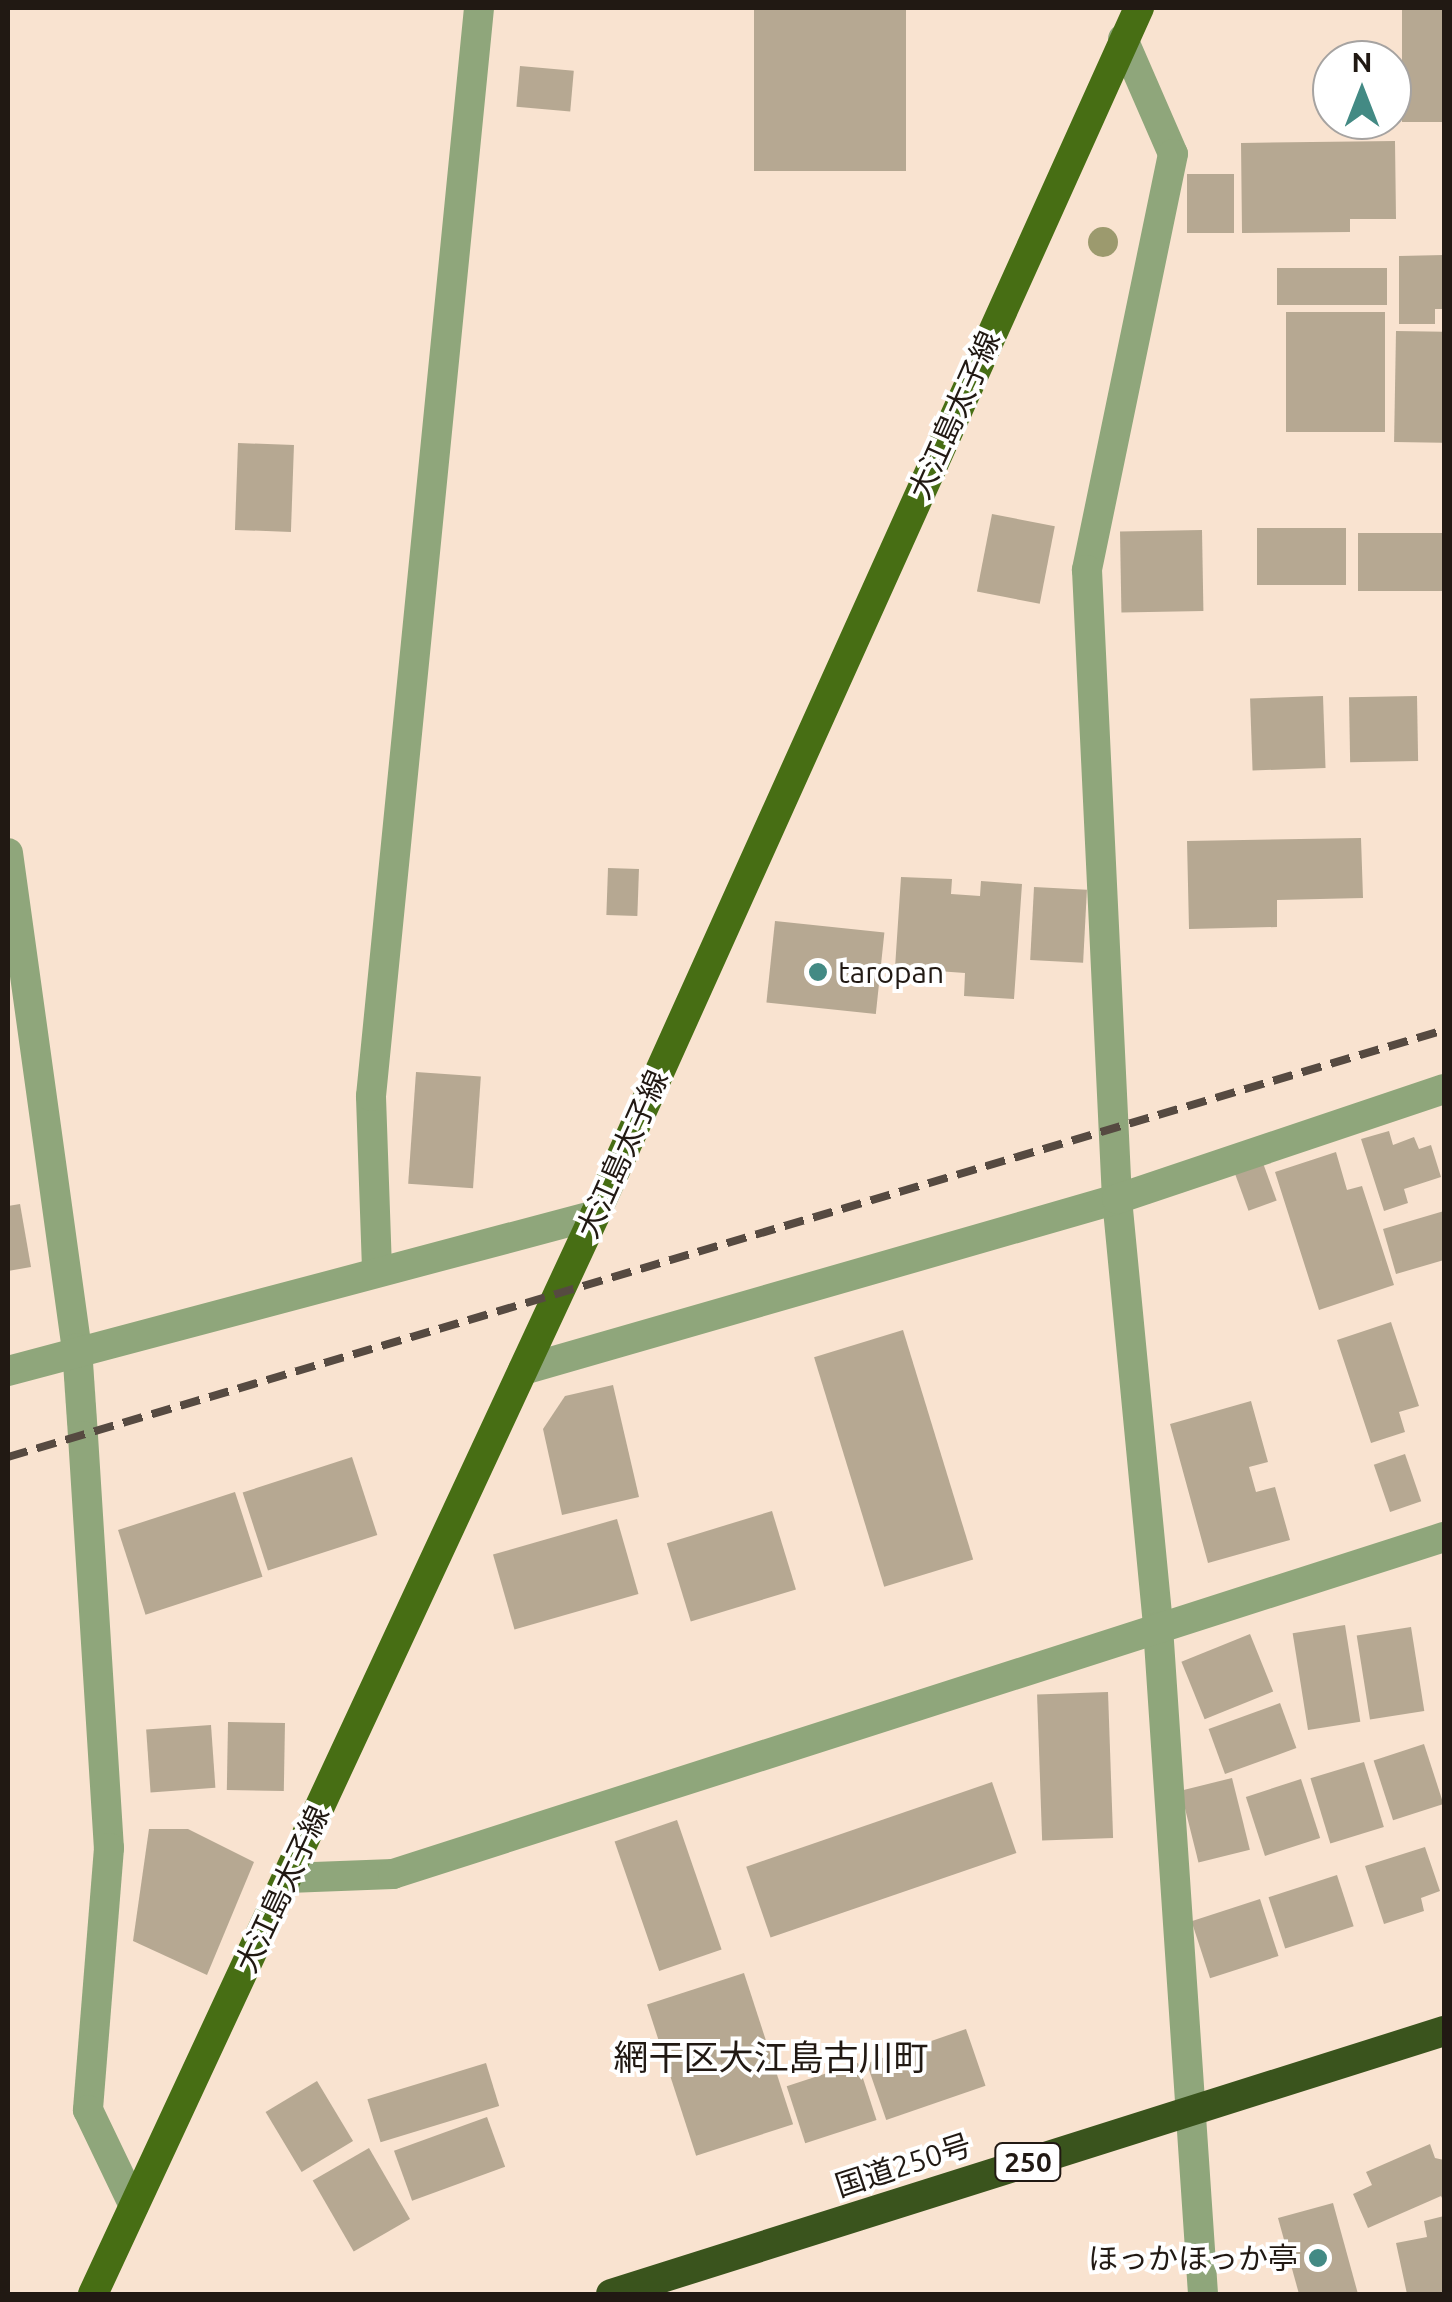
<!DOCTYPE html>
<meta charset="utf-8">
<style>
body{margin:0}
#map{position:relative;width:1452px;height:2302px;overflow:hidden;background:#f9e3d0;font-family:Ubuntu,"Noto Sans JP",sans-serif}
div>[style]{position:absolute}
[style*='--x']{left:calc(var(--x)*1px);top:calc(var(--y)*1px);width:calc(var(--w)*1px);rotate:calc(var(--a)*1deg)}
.building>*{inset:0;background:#b6a892;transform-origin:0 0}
.minor>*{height:30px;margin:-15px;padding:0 15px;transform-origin:15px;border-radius:15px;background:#8fa67b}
.major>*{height:30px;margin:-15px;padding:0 15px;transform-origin:15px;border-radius:15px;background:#476e14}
.highway>*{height:30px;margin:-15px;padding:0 15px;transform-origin:15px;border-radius:15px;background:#3a541d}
.rail>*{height:8px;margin-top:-4px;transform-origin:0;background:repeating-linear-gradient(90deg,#564a41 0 20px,transparent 0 30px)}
.trees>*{width:30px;height:30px;margin:-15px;border-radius:50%;background:#9c9a6e}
.dots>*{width:28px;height:28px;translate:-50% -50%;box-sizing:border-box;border:5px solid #fff;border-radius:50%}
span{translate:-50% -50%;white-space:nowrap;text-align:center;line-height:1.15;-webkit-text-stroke:8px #fff;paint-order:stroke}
.shield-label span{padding:2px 8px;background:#fff;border:2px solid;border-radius:8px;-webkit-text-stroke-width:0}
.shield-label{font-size:28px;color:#211913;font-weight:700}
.street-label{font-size:30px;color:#211913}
.poi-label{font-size:30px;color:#211913}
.left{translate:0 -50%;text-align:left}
.right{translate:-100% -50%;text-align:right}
.quarter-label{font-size:35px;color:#211913}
.frame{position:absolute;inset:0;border:10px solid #211913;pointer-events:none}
.north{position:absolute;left:1312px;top:40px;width:100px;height:100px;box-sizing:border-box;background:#fff;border:2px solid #a6a3a1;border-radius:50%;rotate:0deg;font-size:28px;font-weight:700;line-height:40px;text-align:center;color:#211913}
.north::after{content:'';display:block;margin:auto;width:35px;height:45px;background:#438a84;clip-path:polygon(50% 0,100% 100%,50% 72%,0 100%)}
</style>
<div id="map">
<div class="building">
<i style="left:754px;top:8px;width:152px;height:163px"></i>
<i style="left:1402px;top:8px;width:42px;height:114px"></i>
<i style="left:520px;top:66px;width:54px;height:41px;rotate:5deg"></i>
<i style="clip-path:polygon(1395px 141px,1396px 219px,1350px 219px,1350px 232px,1242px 233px,1241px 143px)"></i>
<i style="left:1234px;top:174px;width:59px;height:47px;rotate:90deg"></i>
<i style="clip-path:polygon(1444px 255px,1444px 309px,1435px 309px,1435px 324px,1399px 324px,1399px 256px)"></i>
<i style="left:1387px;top:268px;width:37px;height:110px;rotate:90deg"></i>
<i style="left:1286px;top:312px;width:99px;height:120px"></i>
<i style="left:1396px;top:331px;width:48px;height:111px;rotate:1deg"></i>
<i style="left:238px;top:443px;width:56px;height:87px;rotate:2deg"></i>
<i style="left:992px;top:514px;width:64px;height:79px;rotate:11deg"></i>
<i style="left:1257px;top:528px;width:89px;height:57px"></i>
<i style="left:1202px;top:530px;width:81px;height:82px;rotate:89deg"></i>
<i style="left:1444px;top:533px;width:58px;height:86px;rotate:90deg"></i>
<i style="left:1323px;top:696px;width:72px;height:73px;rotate:88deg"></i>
<i style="left:1417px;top:696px;width:65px;height:68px;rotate:89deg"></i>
<i style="clip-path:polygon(1361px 838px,1363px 898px,1277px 900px,1277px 927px,1189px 929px,1187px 841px)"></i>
<i style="left:608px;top:868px;width:31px;height:47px;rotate:2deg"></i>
<i style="clip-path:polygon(901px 877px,952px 879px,951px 894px,980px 896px,981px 881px,1022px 884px,1014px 999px,964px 996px,965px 973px,895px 968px)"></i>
<i style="left:1034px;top:887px;width:53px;height:73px;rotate:3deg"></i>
<i style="left:775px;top:921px;width:110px;height:82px;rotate:6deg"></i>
<i style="left:416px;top:1072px;width:65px;height:112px;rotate:4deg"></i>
<i style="clip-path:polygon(1389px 1131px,1393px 1145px,1414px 1137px,1419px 1149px,1431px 1145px,1441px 1177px,1404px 1189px,1408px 1203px,1384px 1211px,1361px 1139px)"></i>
<i style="clip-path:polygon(1336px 1152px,1347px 1190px,1362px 1186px,1394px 1285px,1319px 1310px,1275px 1172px)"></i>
<i style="left:1263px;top:1163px;width:40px;height:30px;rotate:70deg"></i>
<i style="clip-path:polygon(20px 1204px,31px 1267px,8px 1271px,8px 1206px)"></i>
<i style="clip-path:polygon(1444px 1211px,1444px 1260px,1396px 1274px,1383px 1229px)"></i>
<i style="clip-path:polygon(1391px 1322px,1419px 1406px,1399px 1412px,1405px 1432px,1371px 1443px,1337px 1340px)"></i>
<i style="left:903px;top:1330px;width:240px;height:93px;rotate:73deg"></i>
<i style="clip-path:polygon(613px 1385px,639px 1497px,562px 1515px,543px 1429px,565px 1396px)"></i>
<i style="clip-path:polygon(1251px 1401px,1268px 1462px,1249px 1467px,1256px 1492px,1275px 1487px,1290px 1540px,1208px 1563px,1170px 1424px)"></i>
<i style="left:1405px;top:1454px;width:50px;height:33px;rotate:71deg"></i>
<i style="left:352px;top:1457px;width:82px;height:115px;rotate:72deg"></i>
<i style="left:235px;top:1492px;width:89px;height:123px;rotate:72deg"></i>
<i style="left:772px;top:1511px;width:82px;height:110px;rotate:73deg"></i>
<i style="left:617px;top:1519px;width:78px;height:129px;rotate:74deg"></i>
<i style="left:1345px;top:1625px;width:98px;height:53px;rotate:81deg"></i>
<i style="left:1411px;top:1627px;width:85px;height:55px;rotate:81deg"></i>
<i style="left:1250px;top:1634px;width:62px;height:74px;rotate:68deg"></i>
<i style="left:1108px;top:1692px;width:146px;height:71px;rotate:88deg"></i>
<i style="left:1280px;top:1703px;width:48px;height:76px;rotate:70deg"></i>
<i style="left:228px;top:1722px;width:57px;height:68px;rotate:1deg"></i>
<i style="left:211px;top:1725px;width:63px;height:65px;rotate:86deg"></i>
<i style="left:1424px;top:1744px;width:63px;height:53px;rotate:72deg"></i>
<i style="left:1364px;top:1762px;width:68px;height:56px;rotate:73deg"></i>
<i style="left:1232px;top:1778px;width:74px;height:53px;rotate:76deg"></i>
<i style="left:1301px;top:1779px;width:62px;height:58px;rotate:72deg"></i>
<i style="left:992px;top:1782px;width:75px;height:260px;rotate:71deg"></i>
<i style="left:677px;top:1820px;width:137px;height:66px;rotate:71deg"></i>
<i style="clip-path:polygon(149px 1829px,188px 1829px,254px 1862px,207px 1975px,133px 1941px)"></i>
<i style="clip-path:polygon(1425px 1847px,1440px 1891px,1421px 1898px,1424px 1911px,1384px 1924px,1365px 1866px)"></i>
<i style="left:1337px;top:1875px;width:54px;height:72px;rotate:72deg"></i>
<i style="left:1260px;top:1899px;width:60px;height:72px;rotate:72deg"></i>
<i style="left:744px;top:1973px;width:159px;height:102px;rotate:72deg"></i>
<i style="left:966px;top:2029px;width:60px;height:105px;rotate:71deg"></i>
<i style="left:486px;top:2063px;width:45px;height:124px;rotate:73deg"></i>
<i style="left:858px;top:2063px;width:60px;height:75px;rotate:72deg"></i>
<i style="left:317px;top:2081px;width:70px;height:60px;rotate:59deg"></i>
<i style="left:487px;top:2117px;width:53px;height:99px;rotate:70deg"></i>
<i style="clip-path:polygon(1430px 2144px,1435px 2158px,1444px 2160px,1444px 2202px,1441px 2196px,1368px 2228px,1353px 2194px,1372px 2185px,1366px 2172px)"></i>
<i style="left:369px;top:2148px;width:82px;height:65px;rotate:60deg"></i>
<i style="clip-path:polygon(1333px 2203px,1358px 2294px,1299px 2294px,1278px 2218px)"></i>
<i style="clip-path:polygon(1444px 2216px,1444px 2294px,1407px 2294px,1396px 2243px,1427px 2237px,1424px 2221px)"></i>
</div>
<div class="minor">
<i style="--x:1123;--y:39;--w:125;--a:66.5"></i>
<i style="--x:1173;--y:154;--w:425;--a:101.7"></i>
<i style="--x:1087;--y:570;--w:630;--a:87.27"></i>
<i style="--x:1117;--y:1199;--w:430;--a:84.5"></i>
<i style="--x:1158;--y:1627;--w:669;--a:86.14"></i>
<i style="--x:8;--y:853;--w:500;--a:82.1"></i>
<i style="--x:77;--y:1348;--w:88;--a:86.1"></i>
<i style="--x:83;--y:1436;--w:413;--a:86.4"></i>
<i style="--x:109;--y:1848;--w:263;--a:94.6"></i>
<i style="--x:88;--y:2110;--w:106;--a:64.4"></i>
<i style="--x:377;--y:1269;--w:173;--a:-92"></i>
<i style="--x:371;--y:1096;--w:1093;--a:-84.33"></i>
<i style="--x:523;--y:1370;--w:618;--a:-16.06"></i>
<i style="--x:1117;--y:1199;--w:345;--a:-18.6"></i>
<i style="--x:8;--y:1371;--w:607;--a:-14.88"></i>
<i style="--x:288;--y:1878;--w:105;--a:-2.2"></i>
<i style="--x:393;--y:1874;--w:1104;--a:-17.78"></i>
</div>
<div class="major">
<i style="--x:93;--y:2294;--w:1190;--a:-65.05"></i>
<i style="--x:595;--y:1215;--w:1324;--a:-65.74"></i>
</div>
<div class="highway">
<i style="--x:611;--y:2294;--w:874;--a:-17.52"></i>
</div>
<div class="rail">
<i style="--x:8;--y:1457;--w:1498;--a:-16.56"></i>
</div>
<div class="trees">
<i style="left:1103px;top:242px"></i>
</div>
<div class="dots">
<i style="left:818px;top:972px;background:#438a84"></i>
<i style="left:1318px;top:2258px;background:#438a84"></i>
</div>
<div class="shield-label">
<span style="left:1028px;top:2162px">250</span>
</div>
<div class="street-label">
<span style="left:954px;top:415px;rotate:-66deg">大江島太子線</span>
<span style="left:622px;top:1154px;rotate:-66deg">大江島太子線</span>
<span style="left:282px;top:1889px;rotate:-65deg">大江島太子線</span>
<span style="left:903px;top:2165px;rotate:-18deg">国道250号</span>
</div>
<div class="poi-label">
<span class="left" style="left:838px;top:972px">taropan</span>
<span class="right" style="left:1298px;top:2258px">ほっかほっか亭</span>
</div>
<div class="quarter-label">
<span style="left:771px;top:2057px">網干区大江島古川町</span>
</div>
<div class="frame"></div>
<div class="north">N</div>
</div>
